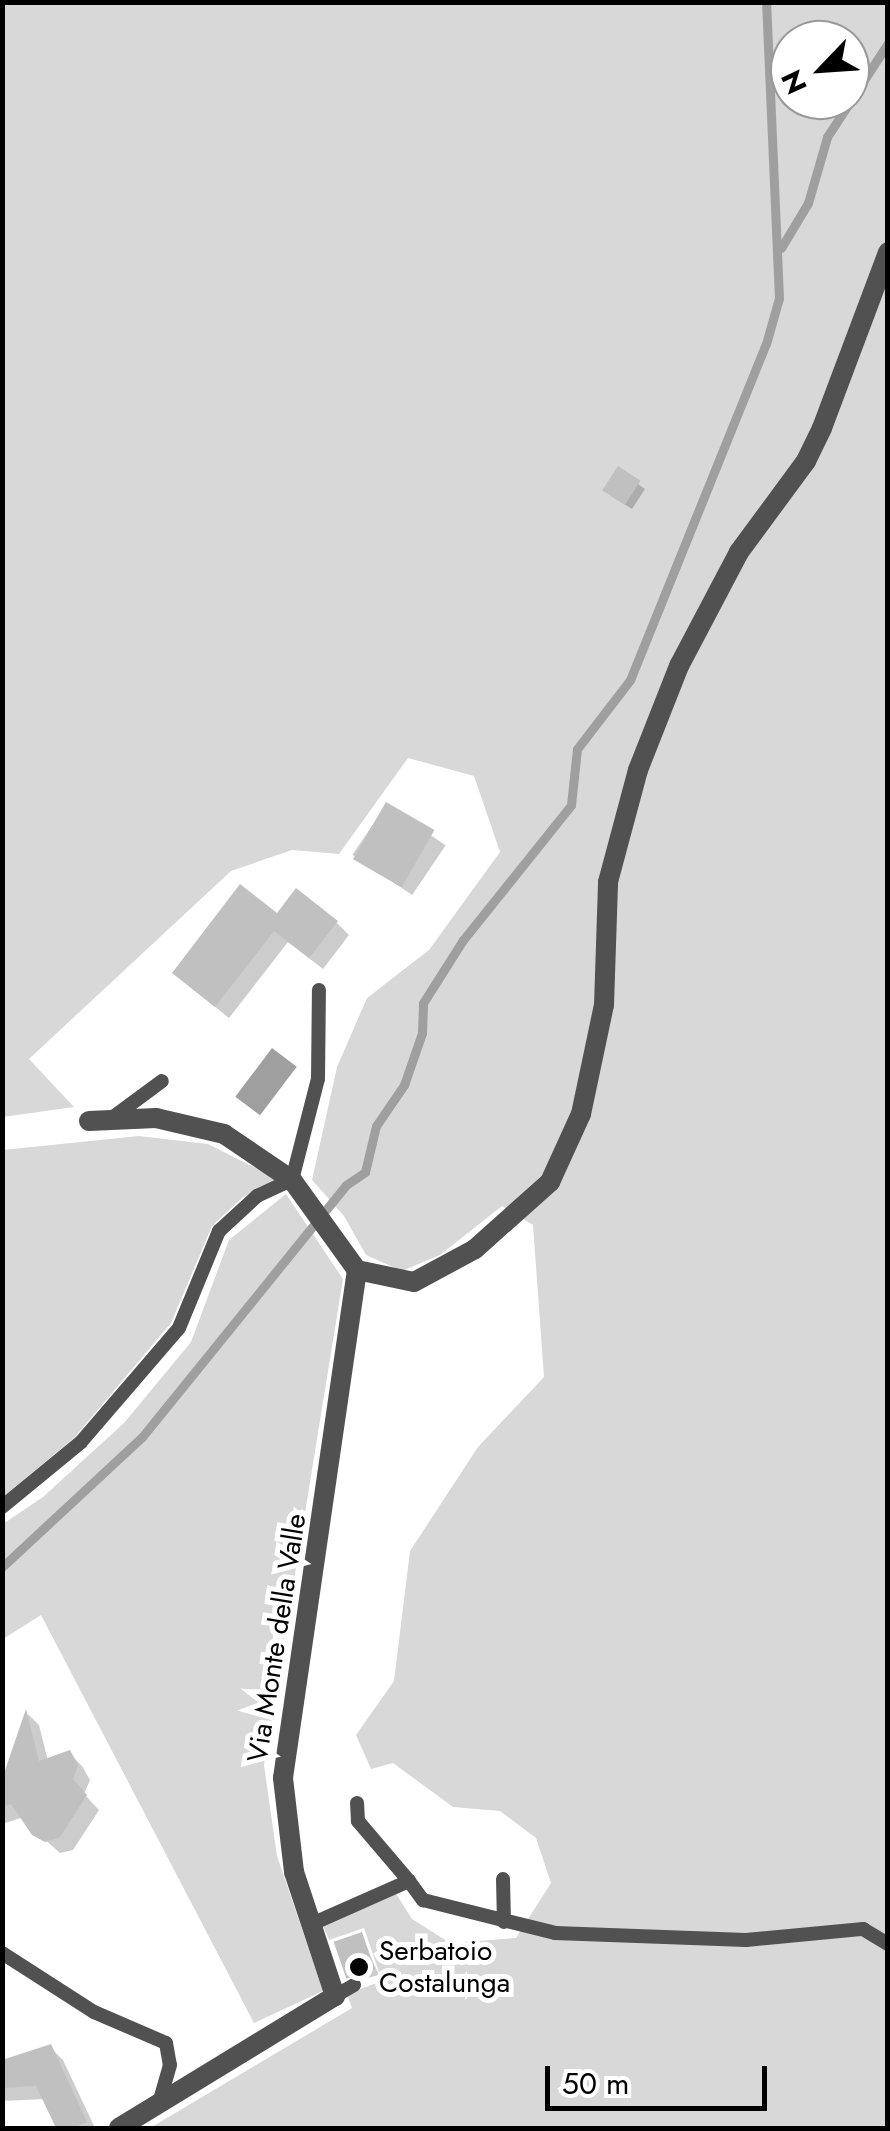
<!DOCTYPE html>
<style>
body{margin:0}
#map{position:relative;width:890px;height:2131px;overflow:hidden;background:#fff;font-family:Jost,sans-serif}
div>[style]{position:absolute}
[style*='--x']{left:calc(var(--x)*1px);top:calc(var(--y)*1px);width:calc(var(--w)*1px);rotate:calc(var(--a)*1deg)}
.green>*{inset:0;background:#d8d8d8}
.water>*{inset:0;background:#9f9f9f;transform-origin:0 0}
.shadow>*{inset:0;background:#0003;transform-origin:0 0}
.stream>*{height:9px;margin:-4.5px;padding:0 4.5px;transform-origin:4.5px;border-radius:4.5px;background:#9f9f9f}
.building>*{inset:0;background:#c0c0c0;transform-origin:0 0}
.lane>*{height:14px;margin:-7px;padding:0 7px;transform-origin:7px;border-radius:7px;background:#515151}
.street>*{height:20px;margin:-10px;padding:0 10px;transform-origin:10px;border-radius:10px;background:#515151}
.dots>*{width:28px;height:28px;translate:-50% -50%;box-sizing:border-box;border:5px solid #fff;border-radius:50%}
span{translate:-50% -50%;white-space:nowrap;text-align:center;line-height:1.15;-webkit-text-stroke:10px #fff;paint-order:stroke}
.street-label{font-size:28px;color:#000}
.poi-label{font-size:28px;color:#000}
.left{translate:0 -50%;text-align:left}
.frame{position:absolute;inset:0;border:5px solid #000;pointer-events:none}
.north{position:absolute;left:770px;top:20px;width:100px;height:100px;box-sizing:border-box;background:#fff;border:2px solid #999;border-radius:50%;rotate:245deg;font-size:28px;font-weight:700;line-height:40px;text-align:center;color:#000}
.north::after{content:'';display:block;margin:auto;width:35px;height:45px;background:#000;clip-path:polygon(50% 0,100% 100%,50% 72%,0 100%)}
.scale{position:absolute;left:545px;top:2066px;width:222px;height:45px;box-sizing:border-box;border:5px solid #000;border-top:0;padding-left:12px;font-size:30px;line-height:35px;white-space:nowrap;color:#000;-webkit-text-stroke:8px #fff;paint-order:stroke}
</style>
<div id="map">
<div class="green">
<i style="clip-path:polygon(evenodd,2px 3px,887px 3px,887px 2128px,150px 2128px,352px 2008px,347px 1994px,382px 1981px,364px 1928px,329px 1940px,323px 1926px,395px 1892px,412px 1919px,450px 1943px,516px 1938px,551px 1883px,536px 1838px,500px 1811px,453px 1807px,393px 1763px,371px 1769px,356px 1735px,394px 1681px,410px 1551px,478px 1447px,544px 1377px,533px 1225px,502px 1206px,440px 1255px,402px 1271px,366px 1255px,344px 1216px,312px 1180px,337px 1067px,367px 998px,429px 950px,500px 852px,474px 776px,408px 758px,339px 854px,292px 850px,231px 871px,29px 1059px,74px 1107px,3px 1117px,2px 3px,790px 40px,850px 40px,850px 100px,790px 100px,790px 40px)"></i>
<i style="clip-path:polygon(139px 1136px,208px 1144px,279px 1180px,243px 1197px,212px 1226px,171px 1323px,74px 1438px,3px 1497px,3px 1150px)"></i>
<i style="clip-path:polygon(286px 1194px,343px 1279px,264px 1765px,277px 1856px,323px 1991px,254px 2023px,41px 1615px,3px 1639px,3px 1524px,43px 1497px,124px 1423px,191px 1342px,229px 1240px)"></i>
</div>
<div class="water">
<i style="left:272px;top:1048px;width:31px;height:61px;rotate:37deg"></i>
</div>
<div class="shadow">
<i style="clip-path:polygon(618px 470px,645px 489px,632px 509px,611px 496px)"></i>
<i style="left:386px;top:805px;width:72px;height:60px;rotate:34deg"></i>
<i style="clip-path:polygon(278px 916px,336px 922px,349px 935px,323px 969px,288px 942px,229px 1018px,188px 985px)"></i>
<i style="clip-path:polygon(28px 1714px,39px 1725px,48px 1761px,69px 1753px,82px 1766px,90px 1780px,84px 1794px,99px 1810px,73px 1850px,60px 1853px,21px 1818px,2px 1824px,2px 1781px)"></i>
<i style="clip-path:polygon(361px 1935px,379px 1975px,355px 1981px,349px 1975px)"></i>
<i style="clip-path:polygon(50px 2047px,63px 2060px,95px 2128px,59px 2128px,45px 2099px,2px 2101px,2px 2057px,8px 2062px)"></i>
</div>
<div class="stream">
<i style="--x:781;--y:248;--w:52;--a:-59"></i>
<i style="--x:808;--y:203;--w:69;--a:-73.9"></i>
<i style="--x:827;--y:137;--w:112;--a:-57"></i>
<i style="--x:2;--y:1567;--w:191;--a:-42.9"></i>
<i style="--x:142;--y:1437;--w:324;--a:-51"></i>
<i style="--x:346;--y:1185;--w:23;--a:-34"></i>
<i style="--x:365;--y:1172;--w:47;--a:-76.6"></i>
<i style="--x:376;--y:1126;--w:50;--a:-55.7"></i>
<i style="--x:404;--y:1085;--w:55;--a:-70.9"></i>
<i style="--x:422;--y:1033;--w:30;--a:-88"></i>
<i style="--x:423;--y:1003;--w:75;--a:-57.6"></i>
<i style="--x:463;--y:940;--w:173;--a:-51.3"></i>
<i style="--x:571;--y:805;--w:56;--a:-83.9"></i>
<i style="--x:577;--y:749;--w:87;--a:-52.5"></i>
<i style="--x:630;--y:680;--w:362;--a:-68"></i>
<i style="--x:766;--y:344;--w:48;--a:-74.2"></i>
<i style="--x:779;--y:298;--w:296;--a:-92.5"></i>
</div>
<div class="building">
<i style="left:618px;top:466px;width:27px;height:29px;rotate:33deg"></i>
<i style="left:386px;top:802px;width:56px;height:66px;rotate:30deg"></i>
<i style="clip-path:polygon(240px 884px,277px 913px,296px 888px,338px 921px,309px 958px,274px 931px,215px 1007px,172px 973px)"></i>
<i style="clip-path:polygon(26px 1709px,39px 1761px,70px 1750px,78px 1765px,73px 1779px,87px 1795px,60px 1837px,45px 1842px,32px 1835px,11px 1804px,2px 1807px,2px 1779px)"></i>
<i style="left:362px;top:1932px;width:39px;height:30px;rotate:71deg"></i>
<i style="clip-path:polygon(51px 2044px,87px 2122px,73px 2128px,56px 2128px,36px 2086px,2px 2088px,2px 2060px)"></i>
</div>
<div class="lane">
<i style="--x:112;--y:1118;--w:62;--a:-36.5"></i>
<i style="--x:2;--y:1507;--w:102;--a:-39.4"></i>
<i style="--x:81;--y:1442;--w:150;--a:-49.3"></i>
<i style="--x:179;--y:1328;--w:105;--a:-67.6"></i>
<i style="--x:219;--y:1231;--w:52;--a:-42.6"></i>
<i style="--x:257;--y:1196;--w:38;--a:-25"></i>
<i style="--x:292;--y:1180;--w:104;--a:-75.6"></i>
<i style="--x:318;--y:1079;--w:89;--a:-89.4"></i>
<i style="--x:503;--y:1879;--w:43;--a:88.7"></i>
<i style="--x:409;--y:1881;--w:24;--a:54"></i>
<i style="--x:423;--y:1900;--w:136;--a:14"></i>
<i style="--x:555;--y:1933;--w:191;--a:2.1"></i>
<i style="--x:746;--y:1940;--w:118;--a:-5.4"></i>
<i style="--x:863;--y:1929;--w:29;--a:31"></i>
<i style="--x:314;--y:1923;--w:104;--a:-23.9"></i>
<i style="--x:409;--y:1881;--w:79;--a:-130.4"></i>
<i style="--x:358;--y:1821;--w:18;--a:-93"></i>
<i style="--x:2;--y:1953;--w:109;--a:32.7"></i>
<i style="--x:94;--y:2012;--w:78;--a:23.3"></i>
<i style="--x:166;--y:2043;--w:22;--a:80"></i>
<i style="--x:170;--y:2065;--w:37;--a:106"></i>
<i style="--x:335;--y:1996;--w:22;--a:-30"></i>
</div>
<div class="street">
<i style="--x:89;--y:1121;--w:67;--a:-2.6"></i>
<i style="--x:156;--y:1118;--w:70;--a:13.2"></i>
<i style="--x:224;--y:1134;--w:82;--a:34.1"></i>
<i style="--x:292;--y:1180;--w:111;--a:54.2"></i>
<i style="--x:357;--y:1270;--w:513;--a:98.29"></i>
<i style="--x:283;--y:1778;--w:95;--a:83.3"></i>
<i style="--x:294;--y:1872;--w:131;--a:71.7"></i>
<i style="--x:335;--y:1996;--w:253;--a:148.6"></i>
<i style="--x:357;--y:1270;--w:58;--a:11.9"></i>
<i style="--x:414;--y:1282;--w:69;--a:-28.4"></i>
<i style="--x:475;--y:1249;--w:101;--a:-41.8"></i>
<i style="--x:550;--y:1182;--w:75;--a:-65.5"></i>
<i style="--x:581;--y:1114;--w:111;--a:-78.1"></i>
<i style="--x:604;--y:1005;--w:123;--a:-88.1"></i>
<i style="--x:608;--y:882;--w:116;--a:-75"></i>
<i style="--x:638;--y:770;--w:112;--a:-68.5"></i>
<i style="--x:679;--y:666;--w:129;--a:-62.2"></i>
<i style="--x:739;--y:552;--w:113;--a:-53.6"></i>
<i style="--x:806;--y:461;--w:37;--a:-64"></i>
<i style="--x:822;--y:428;--w:188;--a:-69.4"></i>
</div>
<div class="dots">
<i style="left:359px;top:1967px;background:#000"></i>
</div>
<div class="street-label">
<span style="left:277px;top:1638px;rotate:-81deg">Via Monte della Valle</span>
</div>
<div class="poi-label">
<span class="left" style="left:379px;top:1967px">Serbatoio<br>Costalunga</span>
</div>
<div class="frame"></div>
<div class="north">N</div>
<div class="scale">50 m</div>
</div>
